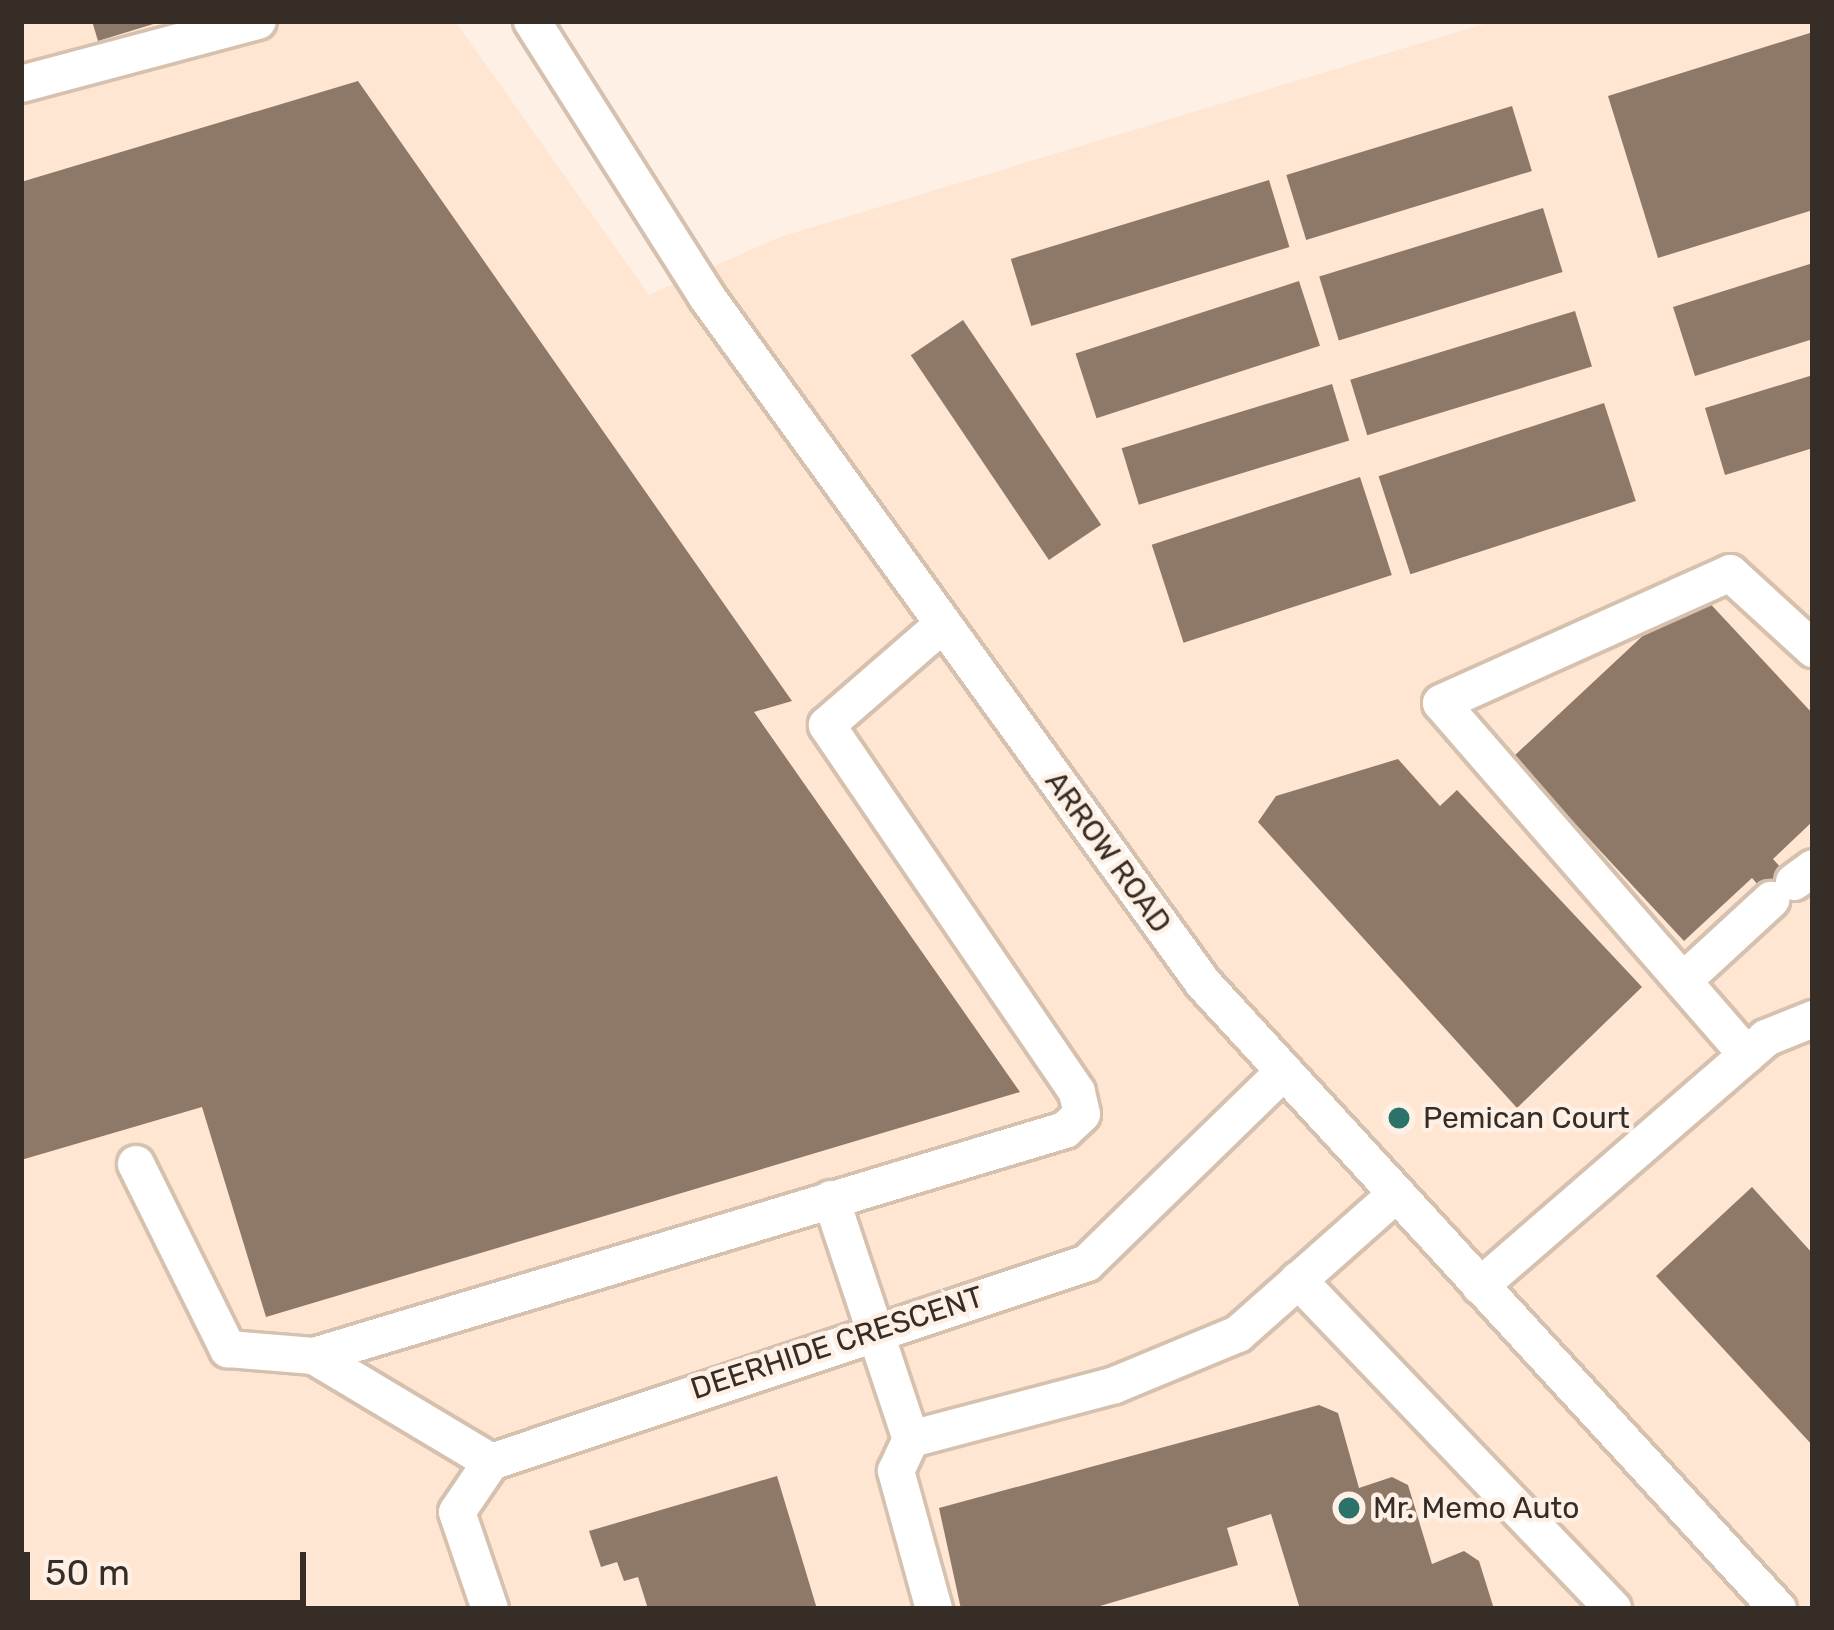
<!DOCTYPE html>
<style>
body{margin:0}
#map{position:relative;width:1834px;height:1630px;overflow:hidden;background:#fef0e5;font-family:Rubik,sans-serif}
div>[style]{position:absolute}
[style*='--x']{left:calc(var(--x)*1px);top:calc(var(--y)*1px);width:calc(var(--w)*1px);rotate:calc(var(--a)*1deg)}
.built>*{inset:0;background:#fee6d3}
.building>*{inset:0;background:#8e7969;transform-origin:0 0}
.roads{filter:drop-shadow(3px 0 #d6c0ae) drop-shadow(-3px 0 #d6c0ae) drop-shadow(0 3px #d6c0ae) drop-shadow(0 -3px #d6c0ae)}
.minor>*{height:36px;margin:-18px;padding:0 18px;transform-origin:18px;border-radius:18px;background:#fff}
.dots>*{width:33px;height:33px;translate:-50% -50%;box-sizing:border-box;border:6px solid #fef0e5;border-radius:50%}
span{translate:-50% -50%;white-space:nowrap;text-align:center;line-height:1.15;-webkit-text-stroke:9px #fef0e5;paint-order:stroke}
.street-label{font-size:30px;color:#362d26}
.poi-label{font-size:30px;color:#362d26}
.left{translate:0 -50%;text-align:left}
.frame{position:absolute;inset:0;border:24px solid #362d26;pointer-events:none}
.scale{position:absolute;left:24px;top:1552px;width:282px;height:54px;box-sizing:border-box;border:6px solid #362d26;border-top:0;padding-left:15px;font-size:36px;line-height:42px;white-space:nowrap;color:#362d26;-webkit-text-stroke:9px #fef0e5;paint-order:stroke}
</style>
<div id="map">
<div class="built">
<i style="clip-path:polygon(21px 21px,455px 21px,649px 295px,780px 237px,1494px 21px,1813px 21px,1813px 1609px,21px 1609px)"></i>
</div>
<div class="building">
<i style="clip-path:polygon(92px 21px,160px 21px,160px 22px,98px 41px)"></i>
<i style="clip-path:polygon(1813px 32px,1813px 210px,1658px 258px,1608px 96px)"></i>
<i style="clip-path:polygon(358px 81px,792px 701px,754px 712px,1020px 1092px,266px 1317px,202px 1107px,21px 1160px,21px 182px)"></i>
<i style="left:1512px;top:106px;width:68px;height:236px;rotate:73deg"></i>
<i style="left:1269px;top:180px;width:70px;height:270px;rotate:73deg"></i>
<i style="left:1543px;top:208px;width:67px;height:234px;rotate:73deg"></i>
<i style="clip-path:polygon(1813px 263px,1813px 339px,1695px 376px,1673px 307px)"></i>
<i style="left:1299px;top:281px;width:68px;height:235px;rotate:72deg"></i>
<i style="left:1575px;top:311px;width:58px;height:235px;rotate:73deg"></i>
<i style="left:963px;top:320px;width:247px;height:63px;rotate:56deg"></i>
<i style="clip-path:polygon(1813px 375px,1813px 448px,1725px 475px,1705px 408px)"></i>
<i style="left:1332px;top:384px;width:59px;height:220px;rotate:73deg"></i>
<i style="left:1604px;top:403px;width:103px;height:237px;rotate:72deg"></i>
<i style="left:1360px;top:477px;width:103px;height:219px;rotate:72deg"></i>
<i style="clip-path:polygon(1703px 596px,1813px 714px,1813px 821px,1773px 859px,1803px 892px,1782px 912px,1752px 878px,1684px 941px,1513px 757px,1664px 616px)"></i>
<i style="clip-path:polygon(1398px 759px,1440px 806px,1457px 790px,1642px 987px,1517px 1108px,1258px 822px,1276px 796px)"></i>
<i style="clip-path:polygon(1752px 1187px,1813px 1254px,1813px 1446px,1656px 1276px)"></i>
<i style="clip-path:polygon(1319px 1405px,1338px 1413px,1359px 1488px,1392px 1477px,1408px 1485px,1432px 1564px,1464px 1551px,1479px 1561px,1494px 1609px,1300px 1609px,1271px 1514px,1227px 1528px,1238px 1565px,1090px 1609px,961px 1609px,939px 1508px)"></i>
<i style="clip-path:polygon(777px 1476px,817px 1609px,648px 1609px,638px 1577px,624px 1581px,617px 1562px,601px 1567px,589px 1531px)"></i>
</div>
<div class="roads">
<div class="minor">
<i style="--x:532;--y:21;--w:327;--a:57.6"></i>
<i style="--x:707;--y:297;--w:847;--a:54.13"></i>
<i style="--x:1203;--y:983;--w:850;--a:47.43"></i>
<i style="--x:21;--y:84;--w:245;--a:-14.9"></i>
<i style="--x:1794;--y:882;--w:24;--a:-36"></i>
<i style="--x:1683;--y:981;--w:120;--a:-42.6"></i>
<i style="--x:1747;--y:1055;--w:466;--a:-131"></i>
<i style="--x:1441;--y:703;--w:317;--a:-24.2"></i>
<i style="--x:1730;--y:573;--w:113;--a:42.5"></i>
<i style="--x:136;--y:1164;--w:207;--a:63.6"></i>
<i style="--x:228;--y:1349;--w:86;--a:4.7"></i>
<i style="--x:314;--y:1356;--w:784;--a:-16.75"></i>
<i style="--x:1065;--y:1130;--w:23;--a:-43"></i>
<i style="--x:1082;--y:1114;--w:23;--a:-103"></i>
<i style="--x:1077;--y:1092;--w:444;--a:-124.3"></i>
<i style="--x:827;--y:725;--w:154;--a:-41"></i>
<i style="--x:831;--y:1199;--w:253;--a:71.6"></i>
<i style="--x:911;--y:1439;--w:211;--a:-14.8"></i>
<i style="--x:1115;--y:1385;--w:133;--a:-22.5"></i>
<i style="--x:1238;--y:1334;--w:208;--a:-41.5"></i>
<i style="--x:1298;--y:1280;--w:455;--a:46.2"></i>
<i style="--x:1480;--y:1286;--w:379;--a:-40.9"></i>
<i style="--x:1766;--y:1038;--w:51;--a:-22"></i>
<i style="--x:314;--y:1356;--w:206;--a:30.9"></i>
<i style="--x:911;--y:1439;--w:35;--a:115"></i>
<i style="--x:896;--y:1471;--w:143;--a:74.6"></i>
<i style="--x:490;--y:1609;--w:102;--a:-108.8"></i>
<i style="--x:457;--y:1512;--w:60;--a:-55.8"></i>
<i style="--x:491;--y:1462;--w:628;--a:-18.46"></i>
<i style="--x:1087;--y:1263;--w:269;--a:-44.2"></i>
</div>
</div>
<div class="dots">
<i style="left:1399px;top:1118px;background:#2b7268"></i>
<i style="left:1349px;top:1508px;background:#2b7268"></i>
</div>
<div class="street-label">
<span style="left:1108px;top:852px;rotate:54deg">ARROW ROAD</span>
<span style="left:837px;top:1343px;rotate:-18deg">DEERHIDE CRESCENT</span>
</div>
<div class="poi-label">
<span class="left" style="left:1423px;top:1118px">Pemican Court</span>
<span class="left" style="left:1373px;top:1508px">Mr. Memo Auto</span>
</div>
<div class="frame"></div>
<div class="scale">50 m</div>
</div>
